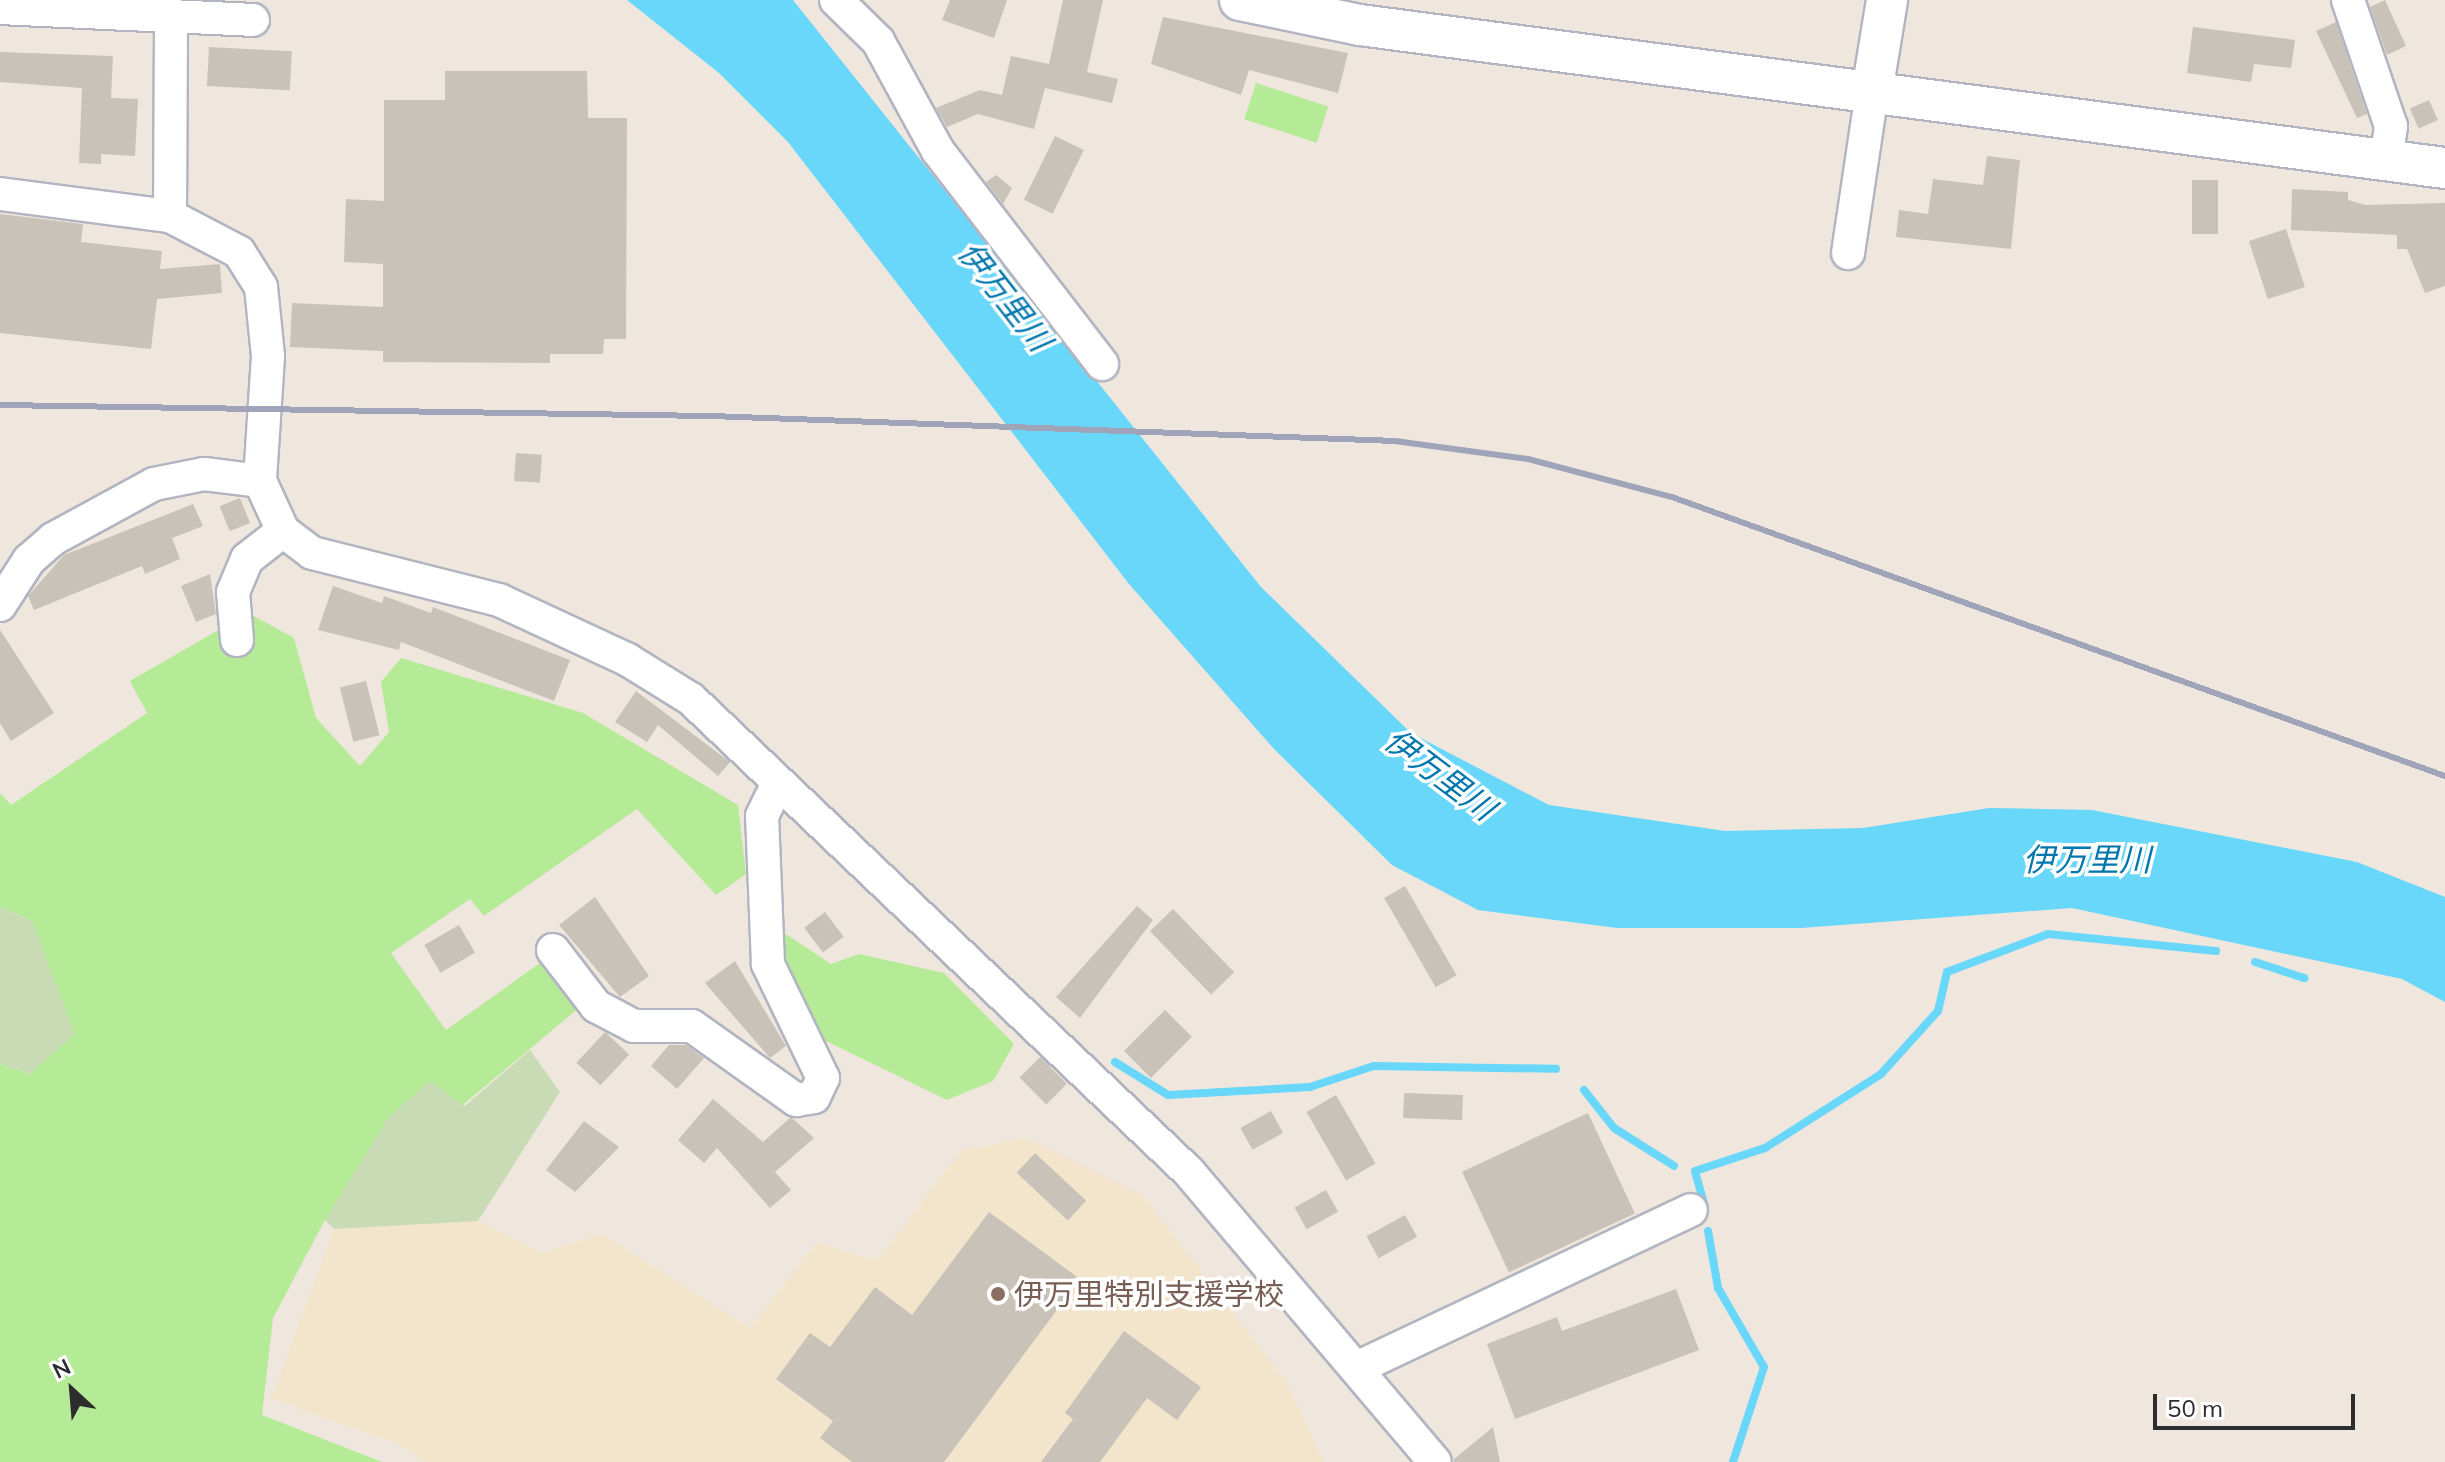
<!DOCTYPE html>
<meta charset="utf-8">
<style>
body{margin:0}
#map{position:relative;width:2445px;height:1462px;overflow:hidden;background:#efe7de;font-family:Mulish,"Noto Sans JP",sans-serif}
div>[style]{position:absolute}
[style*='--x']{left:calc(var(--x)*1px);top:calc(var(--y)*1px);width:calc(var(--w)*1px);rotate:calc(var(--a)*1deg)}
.education>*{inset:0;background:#f2e5cc}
.green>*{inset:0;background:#b5ea96;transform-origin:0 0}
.cemetery>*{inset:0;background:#c8dbb4}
.water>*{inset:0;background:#68d7fa}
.stream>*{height:8px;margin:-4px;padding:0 4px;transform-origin:4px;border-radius:4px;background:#68d7fa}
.building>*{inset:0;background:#c8c2b9;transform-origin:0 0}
.roads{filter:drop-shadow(2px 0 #b2b5c1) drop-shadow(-2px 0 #b2b5c1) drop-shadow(0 2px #b2b5c1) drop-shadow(0 -2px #b2b5c1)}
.minor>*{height:32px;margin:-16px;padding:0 16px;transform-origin:16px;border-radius:16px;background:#fff}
.tertiary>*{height:40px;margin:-20px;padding:0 20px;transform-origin:20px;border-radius:20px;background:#fff}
.rail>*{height:6px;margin:-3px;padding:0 3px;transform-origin:3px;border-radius:3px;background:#a0a4b9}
.dots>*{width:22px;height:22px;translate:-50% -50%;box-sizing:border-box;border:4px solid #fff;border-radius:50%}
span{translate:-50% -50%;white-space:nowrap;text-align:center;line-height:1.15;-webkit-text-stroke:7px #fff;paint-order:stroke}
.education-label{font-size:30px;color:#785e54}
.left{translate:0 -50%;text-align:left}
.water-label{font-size:32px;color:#0176ad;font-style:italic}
.north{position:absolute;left:32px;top:1350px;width:80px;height:80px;-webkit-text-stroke:6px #fff;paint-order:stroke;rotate:334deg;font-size:22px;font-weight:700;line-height:32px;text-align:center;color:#2d2d2d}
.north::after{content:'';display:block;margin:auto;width:28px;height:36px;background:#2d2d2d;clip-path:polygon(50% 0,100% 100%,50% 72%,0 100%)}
.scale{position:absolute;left:2153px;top:1394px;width:202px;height:36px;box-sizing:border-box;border:4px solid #2d2d2d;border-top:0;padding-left:10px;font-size:24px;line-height:28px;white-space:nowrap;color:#2d2d2d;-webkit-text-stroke:6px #fff;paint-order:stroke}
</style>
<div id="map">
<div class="education">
<i style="clip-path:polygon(1026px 1138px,1144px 1196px,1286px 1381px,1324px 1462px,424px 1462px,403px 1446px,271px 1399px,334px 1229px,478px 1221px,542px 1253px,603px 1234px,750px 1328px,816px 1243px,877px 1260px,961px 1151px)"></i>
</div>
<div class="green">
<i style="left:1256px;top:83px;width:76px;height:38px;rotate:18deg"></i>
<i style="clip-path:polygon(248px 613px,294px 638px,316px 718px,360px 766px,389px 732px,381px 682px,401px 658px,583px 713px,738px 805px,746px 874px,716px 895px,637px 809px,484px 916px,470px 899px,391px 953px,446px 1030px,540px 963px,580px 1007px,325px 1220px,273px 1318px,262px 1415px,382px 1462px,0 1462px,0 1064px,30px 1074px,32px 921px,0 907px,0 793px,11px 805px,147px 713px,130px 681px)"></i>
<i style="clip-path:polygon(786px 934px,831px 964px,859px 954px,944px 973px,1014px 1044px,993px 1081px,947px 1100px,818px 1037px,775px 957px)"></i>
</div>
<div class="cemetery">
<i style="clip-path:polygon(0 907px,32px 921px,75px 1034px,30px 1074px,0 1064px)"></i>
<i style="clip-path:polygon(530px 1050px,560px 1092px,478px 1221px,334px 1229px,325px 1220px,388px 1118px,430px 1081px,465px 1106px)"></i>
</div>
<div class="water">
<i style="clip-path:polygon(627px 0,793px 0,1261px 587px,1411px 733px,1549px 805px,1725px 831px,1863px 828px,1989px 808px,2092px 810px,2357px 862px,2445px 897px,2445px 1002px,2402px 979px,2072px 908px,1801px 928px,1617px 928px,1478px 910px,1392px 865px,1274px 749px,1129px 584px,788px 142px,719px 73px)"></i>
</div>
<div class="stream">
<i style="--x:2255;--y:962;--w:52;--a:18.1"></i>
<i style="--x:1115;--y:1062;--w:62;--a:31.9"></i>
<i style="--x:1168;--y:1095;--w:142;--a:-3.2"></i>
<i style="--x:1310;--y:1087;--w:67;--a:-18.2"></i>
<i style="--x:1374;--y:1066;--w:182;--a:0.9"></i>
<i style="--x:1584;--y:1090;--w:48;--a:51.7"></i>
<i style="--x:1614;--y:1128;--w:71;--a:32.3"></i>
<i style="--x:1704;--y:1203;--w:33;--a:-106"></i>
<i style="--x:1695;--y:1171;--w:74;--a:-18.2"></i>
<i style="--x:1765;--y:1148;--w:138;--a:-32.5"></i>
<i style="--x:1881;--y:1074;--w:85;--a:-47.9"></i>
<i style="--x:1938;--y:1011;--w:40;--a:-77"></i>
<i style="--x:1947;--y:972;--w:108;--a:-20.6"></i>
<i style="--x:2048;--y:934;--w:169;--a:5.8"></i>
<i style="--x:1708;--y:1231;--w:58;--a:80"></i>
<i style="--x:1718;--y:1288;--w:91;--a:59.8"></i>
<i style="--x:1764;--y:1367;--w:100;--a:108.1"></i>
</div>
<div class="building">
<i style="clip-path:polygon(950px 0,1007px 0,994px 38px,942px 20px)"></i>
<i style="clip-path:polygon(1063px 0,1103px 0,1087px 72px,1118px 79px,1112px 103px,1045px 88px,1034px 129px,978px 114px,947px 127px,936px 108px,980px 90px,1002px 95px,1011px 56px,1049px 64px)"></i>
<i style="clip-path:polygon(2385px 0,2406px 46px,2387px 55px,2370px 7px)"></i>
<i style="clip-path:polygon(1163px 17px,1348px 53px,1338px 93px,1249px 70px,1241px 95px,1151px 64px)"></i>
<i style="clip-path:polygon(2336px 22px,2367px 114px,2357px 118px,2316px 31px)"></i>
<i style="clip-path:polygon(2193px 27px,2295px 40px,2291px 68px,2254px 64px,2251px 82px,2187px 73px)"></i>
<i style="left:209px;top:47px;width:83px;height:39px;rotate:3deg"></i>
<i style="clip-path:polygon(0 52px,113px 56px,111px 98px,138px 99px,135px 156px,101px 154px,101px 164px,79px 163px,82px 88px,0 82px)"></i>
<i style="clip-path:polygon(445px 71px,587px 71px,588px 118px,627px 118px,626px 339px,604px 339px,603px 354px,550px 354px,550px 363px,383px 362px,383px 351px,290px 347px,292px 303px,383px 307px,383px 264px,344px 262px,346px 199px,384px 201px,384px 100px,445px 100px)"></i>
<i style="left:2429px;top:100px;width:22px;height:21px;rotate:66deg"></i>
<i style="left:1055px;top:136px;width:32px;height:71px;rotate:26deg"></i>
<i style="clip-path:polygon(1987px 156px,2020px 160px,2011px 249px,1896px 237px,1899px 210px,1928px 214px,1933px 179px,1983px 185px)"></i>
<i style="clip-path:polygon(996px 175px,1012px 188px,1003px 204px,986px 182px)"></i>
<i style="left:2192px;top:180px;width:26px;height:54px"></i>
<i style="clip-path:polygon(2292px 189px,2348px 192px,2348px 200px,2365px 205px,2445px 203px,2445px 286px,2425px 293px,2407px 249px,2397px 249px,2397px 235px,2291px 230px)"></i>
<i style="clip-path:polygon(0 214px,83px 224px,81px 242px,162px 251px,160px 269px,220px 264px,222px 293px,157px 299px,151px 349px,0 333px)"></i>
<i style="left:2286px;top:229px;width:61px;height:39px;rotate:72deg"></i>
<i style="left:516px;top:453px;width:26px;height:28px;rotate:4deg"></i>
<i style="left:240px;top:498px;width:27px;height:22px;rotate:68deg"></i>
<i style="clip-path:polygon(193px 504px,203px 526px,172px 538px,180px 559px,145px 574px,142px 566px,34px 610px,28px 596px,64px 555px)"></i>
<i style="clip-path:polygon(210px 574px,216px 614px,196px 622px,181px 586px)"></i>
<i style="clip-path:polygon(333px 586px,382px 603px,384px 596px,431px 613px,433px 607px,570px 660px,554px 701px,401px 642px,399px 650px,318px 630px)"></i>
<i style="clip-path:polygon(0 630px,54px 713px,11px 741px,0 723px)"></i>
<i style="left:366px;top:681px;width:56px;height:27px;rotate:76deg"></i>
<i style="clip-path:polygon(636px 691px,730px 762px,718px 776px,658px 725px,647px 742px,615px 722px)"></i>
<i style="left:1405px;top:886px;width:103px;height:24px;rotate:60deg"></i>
<i style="clip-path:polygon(595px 897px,649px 976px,620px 997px,559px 925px)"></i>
<i style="clip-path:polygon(1137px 906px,1153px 920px,1080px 1018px,1056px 997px)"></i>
<i style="left:1173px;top:909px;width:88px;height:32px;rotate:46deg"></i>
<i style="left:825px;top:912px;width:31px;height:26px;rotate:53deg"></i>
<i style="left:459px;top:925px;width:32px;height:40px;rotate:60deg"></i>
<i style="clip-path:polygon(735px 961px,786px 1046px,770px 1058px,705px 983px)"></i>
<i style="left:1165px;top:1010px;width:38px;height:58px;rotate:45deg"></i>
<i style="left:605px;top:1032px;width:33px;height:42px;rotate:43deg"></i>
<i style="clip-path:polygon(669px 1045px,686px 1045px,704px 1058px,677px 1089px,651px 1066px)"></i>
<i style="left:1040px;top:1057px;width:38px;height:29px;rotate:45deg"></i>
<i style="left:1404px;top:1093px;width:59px;height:25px;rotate:2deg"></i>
<i style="left:1336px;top:1095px;width:79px;height:34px;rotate:60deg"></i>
<i style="clip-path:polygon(713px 1099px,763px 1142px,791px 1117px,814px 1138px,775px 1172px,791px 1190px,770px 1208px,717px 1148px,704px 1163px,678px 1140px)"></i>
<i style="left:1271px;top:1111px;width:25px;height:35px;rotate:61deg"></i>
<i style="left:1588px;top:1113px;width:111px;height:139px;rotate:65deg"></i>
<i style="clip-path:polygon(584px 1121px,619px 1147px,575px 1192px,546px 1170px)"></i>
<i style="left:1035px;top:1153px;width:70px;height:27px;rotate:43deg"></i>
<i style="left:1326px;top:1190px;width:25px;height:36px;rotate:61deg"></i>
<i style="clip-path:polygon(989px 1212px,1080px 1279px,944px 1462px,852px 1462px,820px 1438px,833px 1421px,776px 1379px,810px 1333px,830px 1347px,875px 1287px,912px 1315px)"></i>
<i style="left:1405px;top:1215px;width:25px;height:44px;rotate:61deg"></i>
<i style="clip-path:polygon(1676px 1289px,1699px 1350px,1515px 1419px,1487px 1344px,1557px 1317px,1562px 1331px)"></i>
<i style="clip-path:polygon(1124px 1331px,1201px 1387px,1177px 1420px,1147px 1398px,1100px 1462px,1041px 1462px,1073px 1419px,1065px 1413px)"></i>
<i style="clip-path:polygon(1493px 1427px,1500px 1462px,1454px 1462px,1454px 1459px)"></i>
</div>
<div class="roads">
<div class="minor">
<i style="--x:836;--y:0;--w:59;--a:44.3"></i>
<i style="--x:878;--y:41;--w:125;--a:61.4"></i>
<i style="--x:938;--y:151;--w:269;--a:52.4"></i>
<i style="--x:2348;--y:0;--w:133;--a:71.2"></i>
<i style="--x:2391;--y:126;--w:37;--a:98"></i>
<i style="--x:0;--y:8;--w:253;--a:2.7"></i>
<i style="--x:0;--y:194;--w:171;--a:7.4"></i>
<i style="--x:170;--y:216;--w:78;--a:27.6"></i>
<i style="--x:239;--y:252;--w:41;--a:57.8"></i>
<i style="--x:261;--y:287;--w:69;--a:84.2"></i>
<i style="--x:268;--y:356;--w:125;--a:93.7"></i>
<i style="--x:260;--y:481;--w:55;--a:65.3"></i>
<i style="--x:283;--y:531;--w:36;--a:37"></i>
<i style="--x:312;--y:553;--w:193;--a:14.1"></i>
<i style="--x:499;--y:600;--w:142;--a:24.9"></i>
<i style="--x:628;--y:660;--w:74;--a:31.8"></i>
<i style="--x:691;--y:699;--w:687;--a:43.53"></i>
<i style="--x:1189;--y:1172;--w:380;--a:49.7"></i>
<i style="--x:170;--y:216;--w:200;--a:-89.7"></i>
<i style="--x:1848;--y:253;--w:163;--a:-81.5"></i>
<i style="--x:0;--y:605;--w:54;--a:-57.2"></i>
<i style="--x:29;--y:560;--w:32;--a:-41"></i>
<i style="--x:53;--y:539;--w:115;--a:-28.6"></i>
<i style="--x:154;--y:484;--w:51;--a:-11.3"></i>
<i style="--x:204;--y:474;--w:56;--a:7.1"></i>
<i style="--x:237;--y:640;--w:48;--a:-94.8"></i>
<i style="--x:233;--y:592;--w:36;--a:-67"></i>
<i style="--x:247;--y:559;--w:46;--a:-37.9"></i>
<i style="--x:553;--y:950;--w:71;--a:52.5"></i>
<i style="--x:596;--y:1006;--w:43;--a:27.8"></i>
<i style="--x:634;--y:1026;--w:58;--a:0"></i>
<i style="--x:692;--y:1026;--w:128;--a:35.4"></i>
<i style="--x:796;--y:1100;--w:18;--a:-9"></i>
<i style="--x:814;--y:1097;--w:21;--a:-65"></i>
<i style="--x:823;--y:1078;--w:127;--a:-115.8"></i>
<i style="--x:768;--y:964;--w:148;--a:-92.3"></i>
<i style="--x:762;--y:816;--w:37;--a:-64"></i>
<i style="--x:1359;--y:1367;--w:367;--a:-25.3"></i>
</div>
<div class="tertiary">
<i style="--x:1240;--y:0;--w:123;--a:11.8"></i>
<i style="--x:1360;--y:25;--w:1094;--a:7.51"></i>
<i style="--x:1872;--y:92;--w:93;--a:-80.7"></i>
</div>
</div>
<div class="rail">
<i style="--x:0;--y:405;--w:711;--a:0.89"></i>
<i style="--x:711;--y:416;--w:684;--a:2.09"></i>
<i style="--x:1395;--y:441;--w:134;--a:7.7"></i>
<i style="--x:1528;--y:459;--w:149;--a:14.8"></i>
<i style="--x:1672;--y:497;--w:822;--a:19.85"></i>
</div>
<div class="dots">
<i style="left:998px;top:1294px;background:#8d6e63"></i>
</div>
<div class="education-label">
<span class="left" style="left:1014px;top:1294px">伊万里特別支援学校</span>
</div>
<div class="water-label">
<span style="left:1005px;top:296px;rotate:52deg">伊万里川</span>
<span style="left:1440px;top:774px;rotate:37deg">伊万里川</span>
<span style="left:2087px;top:859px">伊万里川</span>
</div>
<div class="north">N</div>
<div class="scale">50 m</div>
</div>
